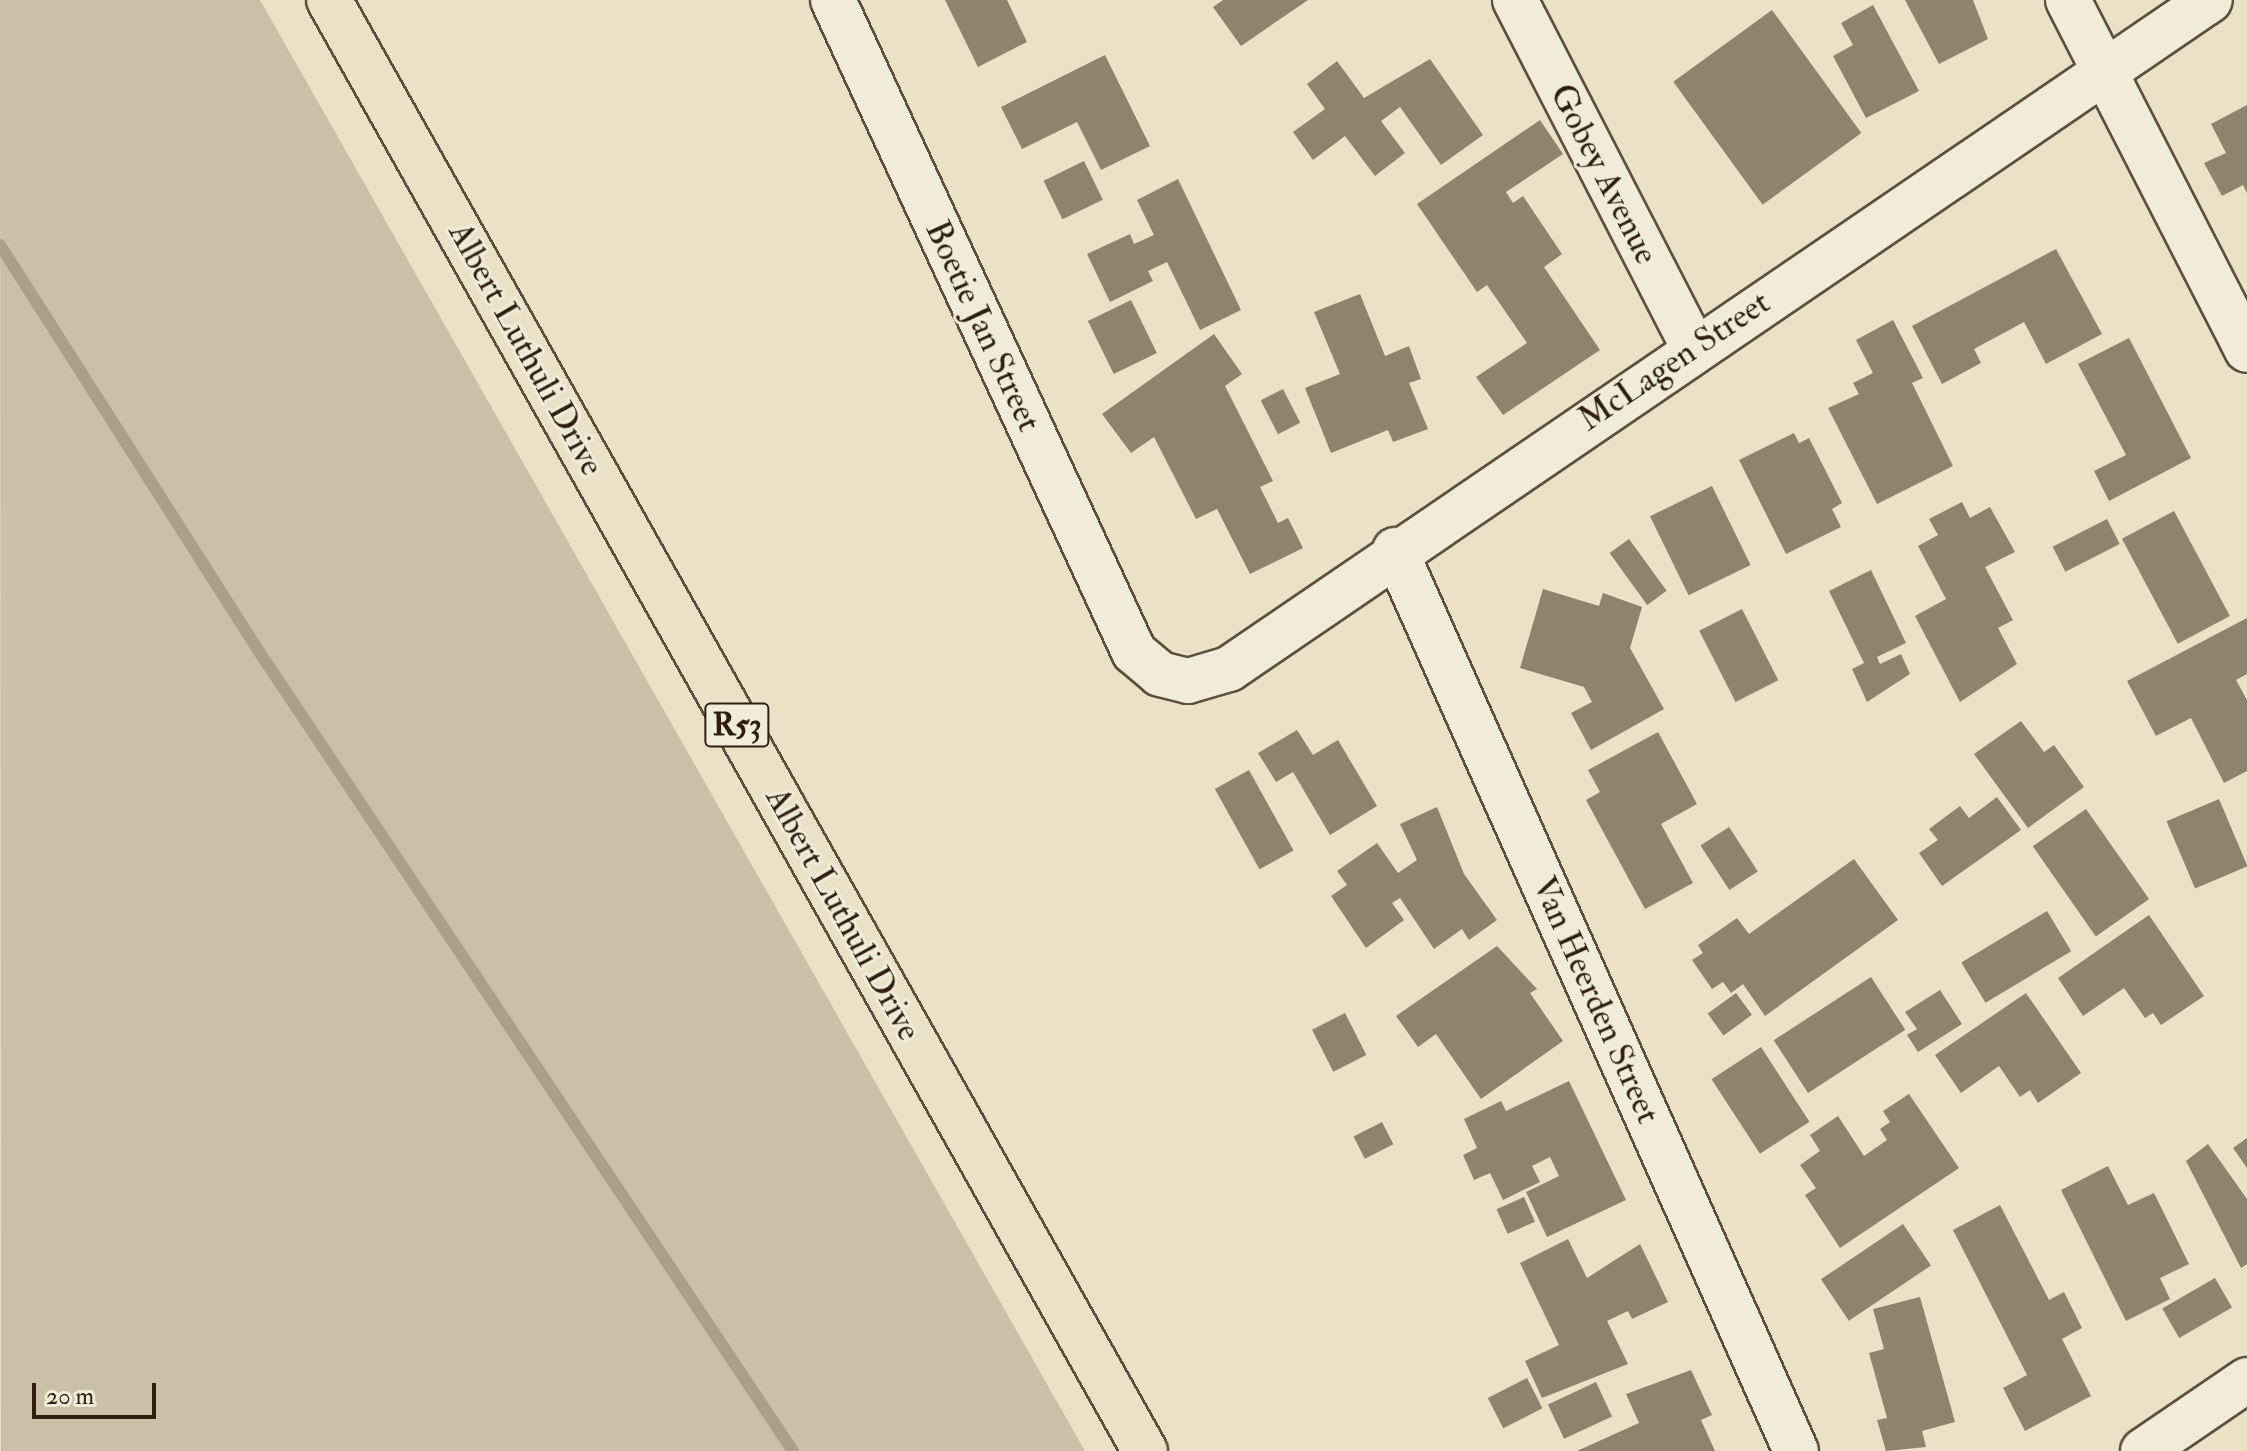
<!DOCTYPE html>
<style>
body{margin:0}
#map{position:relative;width:2247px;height:1451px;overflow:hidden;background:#eae1c6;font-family:"IM FELL Double Pica",serif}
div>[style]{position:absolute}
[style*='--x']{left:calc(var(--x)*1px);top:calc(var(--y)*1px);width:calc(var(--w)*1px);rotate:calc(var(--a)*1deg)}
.green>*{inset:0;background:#cac0a7}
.stream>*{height:12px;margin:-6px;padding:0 6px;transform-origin:6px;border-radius:6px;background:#aa9f88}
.building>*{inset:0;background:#90836e;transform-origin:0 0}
.roads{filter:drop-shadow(2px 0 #5e4f3d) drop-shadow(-2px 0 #5e4f3d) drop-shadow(0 2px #5e4f3d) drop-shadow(0 -2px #5e4f3d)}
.minor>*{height:44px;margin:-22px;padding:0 22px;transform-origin:22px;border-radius:22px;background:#f1ecda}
.major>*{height:44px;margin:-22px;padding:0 22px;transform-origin:22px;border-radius:22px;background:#eae1c6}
span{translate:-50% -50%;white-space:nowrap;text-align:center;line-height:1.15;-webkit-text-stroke:6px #f1ecda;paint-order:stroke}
.shield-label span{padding:2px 6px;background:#f1ecda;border:2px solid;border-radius:6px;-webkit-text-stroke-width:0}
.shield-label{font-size:32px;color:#2f1e0f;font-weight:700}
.street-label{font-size:34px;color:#2f1e0f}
.scale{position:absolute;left:32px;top:1383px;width:124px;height:36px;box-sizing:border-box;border:4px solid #2f1e0f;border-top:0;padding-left:10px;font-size:24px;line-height:28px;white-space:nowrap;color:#2f1e0f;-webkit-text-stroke:6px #f1ecda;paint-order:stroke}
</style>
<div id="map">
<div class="green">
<i style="clip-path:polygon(0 0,260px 0,1085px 1451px,1px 1451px)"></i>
</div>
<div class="stream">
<i style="--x:0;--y:245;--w:495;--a:57.5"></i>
<i style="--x:266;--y:662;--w:949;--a:56.26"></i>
</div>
<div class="building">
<i style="clip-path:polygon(945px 0,1007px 0,1027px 42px,978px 67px)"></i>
<i style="clip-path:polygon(1223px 0,1308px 0,1241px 46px,1213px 7px)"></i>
<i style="clip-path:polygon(1905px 0,1973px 0,1988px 39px,1939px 64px)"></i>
<i style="clip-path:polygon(1873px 5px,1919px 91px,1866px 118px,1833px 56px,1853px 45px,1841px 23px)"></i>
<i style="left:1772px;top:10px;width:152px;height:122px;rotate:54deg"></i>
<i style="clip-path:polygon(1105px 55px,1150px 146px,1101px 170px,1077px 122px,1022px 149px,1001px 107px)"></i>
<i style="clip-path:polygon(1430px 59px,1483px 135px,1441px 165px,1400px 107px,1381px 121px,1405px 153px,1375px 176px,1345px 136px,1313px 160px,1293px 132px,1325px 109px,1307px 84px,1337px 61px,1364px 98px)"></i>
<i style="clip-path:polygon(2247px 105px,2247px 193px,2243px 185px,2222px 196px,2204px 163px,2226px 153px,2211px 124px)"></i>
<i style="clip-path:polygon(1540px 120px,1563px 154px,1506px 192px,1513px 203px,1523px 196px,1562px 254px,1544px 267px,1600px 350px,1503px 415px,1476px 377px,1527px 343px,1487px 285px,1477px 292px,1417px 204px)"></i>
<i style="left:1084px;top:161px;width:43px;height:45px;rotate:64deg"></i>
<i style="clip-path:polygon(1178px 179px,1241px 310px,1200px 330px,1167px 262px,1148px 271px,1153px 281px,1110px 302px,1087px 254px,1130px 234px,1134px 244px,1154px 235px,1137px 200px)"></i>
<i style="clip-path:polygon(2056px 249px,2102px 334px,2046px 364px,2024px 322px,1974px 349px,1981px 363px,1942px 384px,1912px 326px)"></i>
<i style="clip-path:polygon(1360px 294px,1385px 356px,1409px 346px,1421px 379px,1409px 383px,1428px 429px,1393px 442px,1388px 430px,1331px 453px,1305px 388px,1340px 374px,1314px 312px)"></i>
<i style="left:1131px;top:300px;width:59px;height:48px;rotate:64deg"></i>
<i style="clip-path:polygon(1893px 320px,1923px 378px,1912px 383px,1953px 466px,1877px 504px,1828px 408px,1859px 394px,1853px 383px,1873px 373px,1856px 340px)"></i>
<i style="clip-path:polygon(1214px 334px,1242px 374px,1225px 386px,1273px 481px,1260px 487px,1278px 523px,1288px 518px,1303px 548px,1250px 574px,1217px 509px,1196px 519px,1154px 437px,1131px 453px,1102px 414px)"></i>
<i style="clip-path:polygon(2129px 338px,2191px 458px,2109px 501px,2094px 471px,2126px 455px,2078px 364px)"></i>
<i style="left:1283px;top:389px;width:38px;height:25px;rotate:63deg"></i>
<i style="clip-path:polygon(1794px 433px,1799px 443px,1809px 438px,1842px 503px,1832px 509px,1841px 527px,1786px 554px,1739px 460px)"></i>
<i style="left:1712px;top:486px;width:88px;height:69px;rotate:64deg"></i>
<i style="clip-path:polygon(1962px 502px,1970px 518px,1990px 507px,2015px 552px,1985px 567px,2013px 620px,1998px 628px,2017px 664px,1960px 702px,1915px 616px,1946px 599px,1918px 546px,1938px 535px,1929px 519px)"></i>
<i style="left:2174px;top:511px;width:119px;height:59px;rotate:62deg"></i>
<i style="left:2107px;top:519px;width:28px;height:61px;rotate:63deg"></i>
<i style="left:1629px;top:539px;width:64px;height:24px;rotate:54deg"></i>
<i style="clip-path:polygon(1871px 570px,1906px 643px,1877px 657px,1880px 664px,1901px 654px,1910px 674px,1867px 702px,1852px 669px,1864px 663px,1829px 591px)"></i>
<i style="clip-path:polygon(1543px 589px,1599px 606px,1603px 593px,1642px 607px,1630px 648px,1664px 709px,1591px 750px,1571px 713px,1592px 702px,1584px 687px,1520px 668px)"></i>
<i style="left:1742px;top:609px;width:80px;height:48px;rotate:63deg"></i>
<i style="clip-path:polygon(2247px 618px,2247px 674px,2236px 680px,2247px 700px,2247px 771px,2224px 783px,2191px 718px,2156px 736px,2127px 681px)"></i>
<i style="clip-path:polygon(2021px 721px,2044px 752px,2054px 745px,2084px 787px,2028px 828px,1974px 754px)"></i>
<i style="clip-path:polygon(1297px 730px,1313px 755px,1338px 740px,1377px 806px,1330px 835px,1293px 772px,1276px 782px,1258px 753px)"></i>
<i style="clip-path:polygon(1658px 732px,1697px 804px,1661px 824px,1693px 883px,1645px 909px,1586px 800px,1600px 792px,1588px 770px)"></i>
<i style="left:1249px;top:770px;width:92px;height:39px;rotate:61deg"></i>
<i style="clip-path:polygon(1997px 797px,2021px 830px,1942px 886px,1919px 853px,1938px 840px,1929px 829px,1960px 806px,1969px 818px)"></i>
<i style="left:2219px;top:799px;width:73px;height:57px;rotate:67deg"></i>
<i style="clip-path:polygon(1437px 807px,1464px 874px,1497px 920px,1469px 940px,1462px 929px,1434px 949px,1400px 898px,1392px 903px,1404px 920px,1366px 948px,1331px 896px,1347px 885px,1337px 871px,1377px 843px,1398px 873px,1417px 860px,1400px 824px)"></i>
<i style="left:2086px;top:809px;width:110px;height:65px;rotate:55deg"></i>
<i style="left:1729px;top:827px;width:53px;height:34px;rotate:57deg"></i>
<i style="clip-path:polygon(1854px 859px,1898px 920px,1765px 1016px,1743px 984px,1731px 993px,1723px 982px,1712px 989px,1692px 960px,1703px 953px,1698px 945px,1737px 918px,1749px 934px)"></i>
<i style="left:2047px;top:911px;width:47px;height:100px;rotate:59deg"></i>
<i style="clip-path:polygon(2149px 915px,2204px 996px,2161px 1025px,2153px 1013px,2145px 1018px,2124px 988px,2083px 1016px,2058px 978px)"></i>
<i style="clip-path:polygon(1497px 946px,1537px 989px,1530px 993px,1563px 1041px,1481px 1099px,1436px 1034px,1418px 1047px,1396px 1016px)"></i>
<i style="left:1871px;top:977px;width:63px;height:116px;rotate:57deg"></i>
<i style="clip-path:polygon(1940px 990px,1962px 1024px,1918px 1052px,1907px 1035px,1917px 1029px,1905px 1012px)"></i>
<i style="left:1736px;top:993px;width:27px;height:35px;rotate:54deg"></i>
<i style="clip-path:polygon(2026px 993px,2081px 1073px,2038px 1103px,2030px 1090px,2020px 1097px,1999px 1066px,1961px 1093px,1935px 1055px)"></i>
<i style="left:1345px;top:1013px;width:47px;height:37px;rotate:63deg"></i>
<i style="left:1761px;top:1047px;width:89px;height:59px;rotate:57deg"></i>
<i style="clip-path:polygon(1569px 1081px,1626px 1200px,1547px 1237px,1526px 1192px,1559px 1176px,1550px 1157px,1532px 1166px,1540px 1182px,1503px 1200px,1490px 1173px,1474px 1180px,1463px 1155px,1477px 1148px,1464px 1119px,1501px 1101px,1506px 1111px)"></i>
<i style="clip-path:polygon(1909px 1094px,1959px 1168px,1840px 1248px,1805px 1195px,1816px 1188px,1800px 1165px,1820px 1151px,1810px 1135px,1838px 1116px,1864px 1156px,1887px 1140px,1880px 1129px,1890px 1122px,1883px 1111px)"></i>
<i style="left:1382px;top:1122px;width:25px;height:32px;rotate:63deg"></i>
<i style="clip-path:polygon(2247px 1138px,2247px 1168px,2233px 1148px)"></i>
<i style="clip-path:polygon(2208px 1144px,2247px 1199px,2247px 1264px,2241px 1268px,2186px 1161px)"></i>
<i style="clip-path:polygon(2108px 1166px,2128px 1205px,2154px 1193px,2189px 1264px,2160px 1278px,2170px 1299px,2126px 1321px,2061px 1190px)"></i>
<i style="left:1524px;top:1197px;width:27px;height:30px;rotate:66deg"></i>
<i style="clip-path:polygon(2000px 1205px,2049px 1300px,2064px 1292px,2082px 1328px,2062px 1339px,2091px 1396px,2025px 1431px,2003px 1388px,2027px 1375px,1953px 1230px)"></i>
<i style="left:1903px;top:1224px;width:50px;height:99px;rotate:56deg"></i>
<i style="clip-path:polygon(1568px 1239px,1587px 1278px,1640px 1244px,1668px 1302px,1632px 1319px,1628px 1311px,1607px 1321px,1628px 1364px,1542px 1398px,1525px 1361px,1559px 1345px,1520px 1263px)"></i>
<i style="left:2215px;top:1278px;width:34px;height:61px;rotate:60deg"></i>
<i style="clip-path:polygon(1920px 1297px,1955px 1422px,1922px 1431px,1926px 1447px,1886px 1451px,1877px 1420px,1887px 1418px,1869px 1353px,1884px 1349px,1873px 1309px)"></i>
<i style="clip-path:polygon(1691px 1370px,1712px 1415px,1701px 1420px,1715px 1451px,1577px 1451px,1639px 1423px,1626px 1394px)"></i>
<i style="left:1527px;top:1378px;width:34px;height:44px;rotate:63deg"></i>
<i style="left:1596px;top:1382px;width:38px;height:53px;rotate:65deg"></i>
</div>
<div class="roads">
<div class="minor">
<i style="--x:833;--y:0;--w:718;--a:65.22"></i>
<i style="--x:1134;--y:652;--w:34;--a:40"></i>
<i style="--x:1160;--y:674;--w:29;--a:14"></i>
<i style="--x:1188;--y:681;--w:43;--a:-16.3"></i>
<i style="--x:1229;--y:669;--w:1187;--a:-34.29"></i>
<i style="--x:1515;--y:0;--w:390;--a:62.8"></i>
<i style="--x:2068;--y:0;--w:393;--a:62.9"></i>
<i style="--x:1395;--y:550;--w:986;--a:66.01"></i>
<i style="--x:2143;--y:1451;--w:126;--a:-34.3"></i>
</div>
<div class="major">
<i style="--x:329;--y:0;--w:1665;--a:60.65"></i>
</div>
</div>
<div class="shield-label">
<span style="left:737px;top:725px">R53</span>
</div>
<div class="street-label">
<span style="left:1604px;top:174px;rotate:63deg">Gobey Avenue</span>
<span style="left:983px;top:326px;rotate:65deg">Boetie Jan Street</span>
<span style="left:526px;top:349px;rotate:61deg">Albert Luthuli Drive</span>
<span style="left:1674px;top:361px;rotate:-34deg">McLagen Street</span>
<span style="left:843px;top:914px;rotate:61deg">Albert Luthuli Drive</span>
<span style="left:1596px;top:1000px;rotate:66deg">Van Heerden Street</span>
</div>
<div class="scale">20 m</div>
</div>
